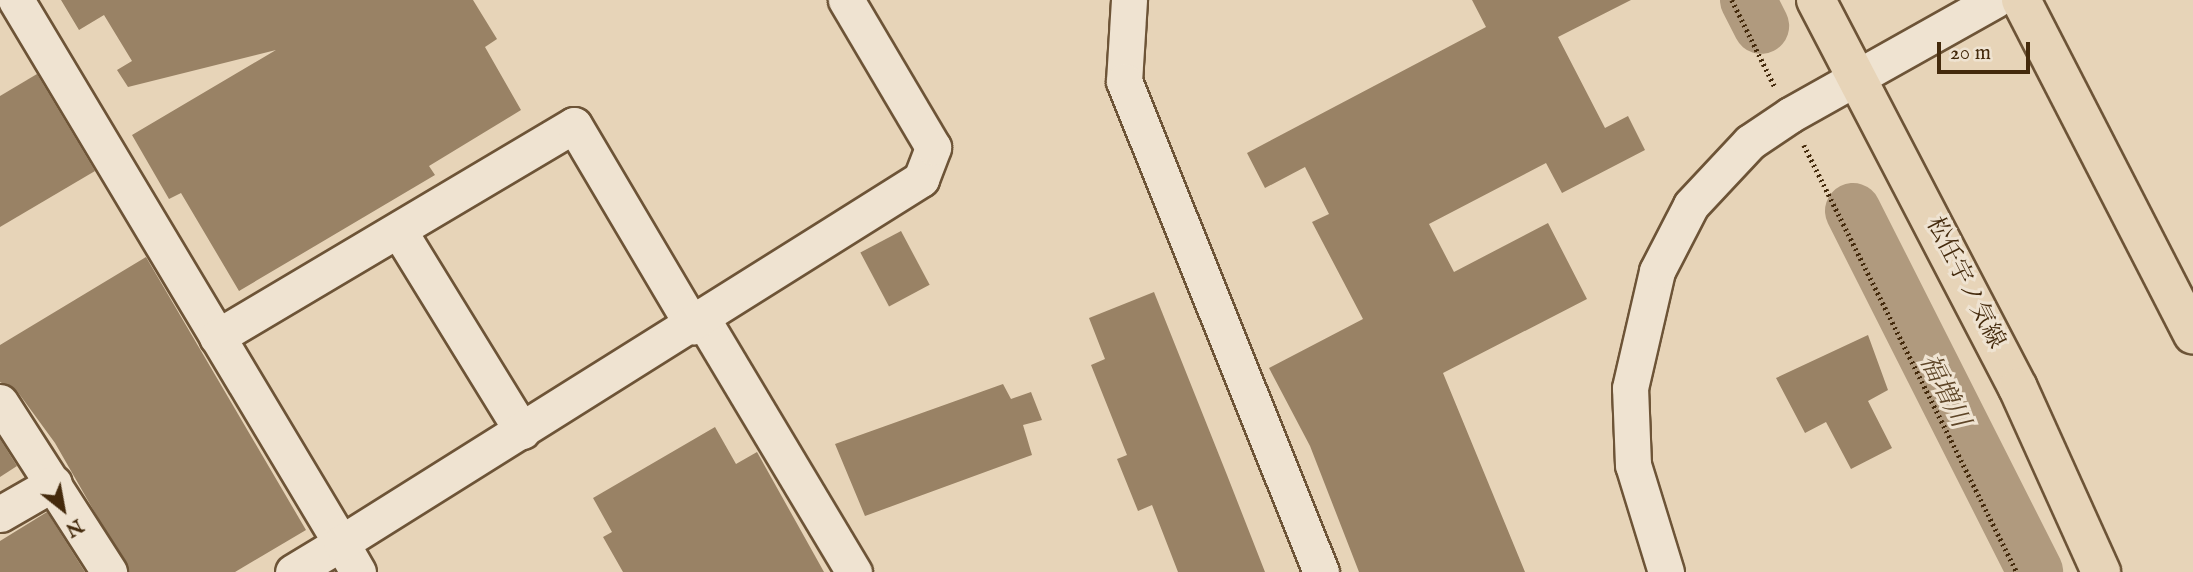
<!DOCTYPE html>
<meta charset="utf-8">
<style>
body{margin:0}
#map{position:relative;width:2193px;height:572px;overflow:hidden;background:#e7d4b8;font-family:"IM FELL English","Noto Serif JP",serif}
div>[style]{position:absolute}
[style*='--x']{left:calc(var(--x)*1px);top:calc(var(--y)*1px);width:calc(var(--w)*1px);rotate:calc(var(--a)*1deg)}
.river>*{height:56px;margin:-28px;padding:0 28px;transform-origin:28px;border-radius:28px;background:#b09a7e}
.building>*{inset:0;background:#998265;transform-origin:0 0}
.path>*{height:4.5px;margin-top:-2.25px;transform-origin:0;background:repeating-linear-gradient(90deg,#442a0c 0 2px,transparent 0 5.5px)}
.roads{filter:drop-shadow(2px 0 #6d5437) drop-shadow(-2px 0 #6d5437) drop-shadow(0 2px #6d5437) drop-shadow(0 -2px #6d5437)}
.minor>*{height:35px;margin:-17.5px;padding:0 17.5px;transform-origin:17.5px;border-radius:17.5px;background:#efe3d1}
.major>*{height:38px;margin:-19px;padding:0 19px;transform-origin:19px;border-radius:19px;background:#e7d4b8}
span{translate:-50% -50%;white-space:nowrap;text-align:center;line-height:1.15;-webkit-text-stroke:6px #efe3d1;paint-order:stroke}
.street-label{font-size:24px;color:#442a0c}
.water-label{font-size:26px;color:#5f4628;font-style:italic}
.north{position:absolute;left:28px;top:474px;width:70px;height:70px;-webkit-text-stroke:5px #efe3d1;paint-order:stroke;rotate:149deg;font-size:19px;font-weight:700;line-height:28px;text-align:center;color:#442a0c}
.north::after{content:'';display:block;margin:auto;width:24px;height:32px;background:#442a0c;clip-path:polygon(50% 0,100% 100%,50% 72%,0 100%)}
.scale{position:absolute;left:1937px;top:42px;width:93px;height:32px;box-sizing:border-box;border:4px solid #442a0c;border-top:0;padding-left:9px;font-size:21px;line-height:24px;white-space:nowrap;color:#442a0c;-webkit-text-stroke:5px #efe3d1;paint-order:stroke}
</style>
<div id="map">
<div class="river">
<i style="--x:1748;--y:0;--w:29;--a:63"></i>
<i style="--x:1853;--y:211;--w:404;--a:63.2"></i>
</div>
<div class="building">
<i style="clip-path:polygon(61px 0,473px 0,497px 39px,485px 47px,521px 110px,429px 166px,435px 175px,239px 291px,181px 193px,169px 199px,132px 135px,276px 50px,128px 87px,117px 70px,132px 61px,104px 15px,79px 30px)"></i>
<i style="clip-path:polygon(1472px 0,1631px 0,1558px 37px,1605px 128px,1628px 116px,1645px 150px,1562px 193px,1546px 163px,1429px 224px,1454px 272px,1548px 223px,1587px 299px,1443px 373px,1525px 572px,1359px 572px,1310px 446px,1269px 368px,1363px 319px,1312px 222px,1329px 214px,1305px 167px,1265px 188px,1247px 153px,1486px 27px)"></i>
<i style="clip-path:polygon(37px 74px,95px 171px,0 227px,0 96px)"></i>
<i style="left:901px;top:231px;width:61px;height:46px;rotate:62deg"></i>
<i style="clip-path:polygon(146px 257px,306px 530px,235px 572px,129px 572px,55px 443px,17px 391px,0 382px,0 345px)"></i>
<i style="clip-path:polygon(1154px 292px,1227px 475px,1265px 572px,1178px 572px,1152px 505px,1138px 511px,1117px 459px,1127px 455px,1091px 365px,1105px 359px,1089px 318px)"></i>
<i style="clip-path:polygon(1868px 335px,1888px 390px,1868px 401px,1892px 448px,1851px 469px,1826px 422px,1805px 433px,1776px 378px)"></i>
<i style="clip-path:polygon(1003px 384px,1011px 399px,1031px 392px,1042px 420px,1023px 425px,1032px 455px,865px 516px,835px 444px)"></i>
<i style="clip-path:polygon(715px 427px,736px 464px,757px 452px,824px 572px,623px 572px,603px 537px,612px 532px,593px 498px)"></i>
<i style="clip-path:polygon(0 439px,17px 466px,0 477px)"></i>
<i style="clip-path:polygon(47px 512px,85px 572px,0 572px,0 541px)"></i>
</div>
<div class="path">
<i style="--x:1732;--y:0;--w:97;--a:63.7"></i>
<i style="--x:1804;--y:145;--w:477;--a:63.5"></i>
</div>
<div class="roads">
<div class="minor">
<i style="--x:16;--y:0;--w:633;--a:59.1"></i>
<i style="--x:341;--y:543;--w:56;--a:148.9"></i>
<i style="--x:1129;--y:0;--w:81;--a:93.5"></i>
<i style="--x:1124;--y:81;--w:529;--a:68.14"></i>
<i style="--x:399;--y:231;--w:235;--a:58.4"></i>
<i style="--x:703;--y:320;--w:294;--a:59.1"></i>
<i style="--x:217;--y:337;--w:415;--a:-30.7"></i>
<i style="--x:574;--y:125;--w:234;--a:59.4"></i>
<i style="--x:0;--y:402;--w:202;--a:57.3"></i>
<i style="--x:0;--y:514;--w:62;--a:-29.9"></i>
<i style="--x:358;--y:572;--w:34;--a:-120"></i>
<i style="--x:341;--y:543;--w:685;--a:-32.11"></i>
<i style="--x:921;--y:179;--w:34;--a:-69"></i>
<i style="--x:933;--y:147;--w:171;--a:-120.6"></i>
<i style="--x:1666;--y:572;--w:112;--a:-107.1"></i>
<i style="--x:1633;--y:465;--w:77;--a:-92.2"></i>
<i style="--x:1630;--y:388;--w:120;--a:-77"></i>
<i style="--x:1657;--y:271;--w:74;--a:-62.7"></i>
<i style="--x:1691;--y:205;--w:86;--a:-46.9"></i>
<i style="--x:1750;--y:142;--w:48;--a:-34"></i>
<i style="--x:1790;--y:115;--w:235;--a:-29.3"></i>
</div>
<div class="major">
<i style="--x:1816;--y:0;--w:437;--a:62.5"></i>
<i style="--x:2018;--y:388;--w:202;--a:65.7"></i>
<i style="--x:2021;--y:0;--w:376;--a:62.8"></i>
</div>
</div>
<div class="street-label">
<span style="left:1965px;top:283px;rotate:63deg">松任宇ノ気線</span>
</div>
<div class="water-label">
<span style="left:1944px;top:391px;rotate:63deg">福増川</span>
</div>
<div class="north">N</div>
<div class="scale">20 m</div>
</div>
